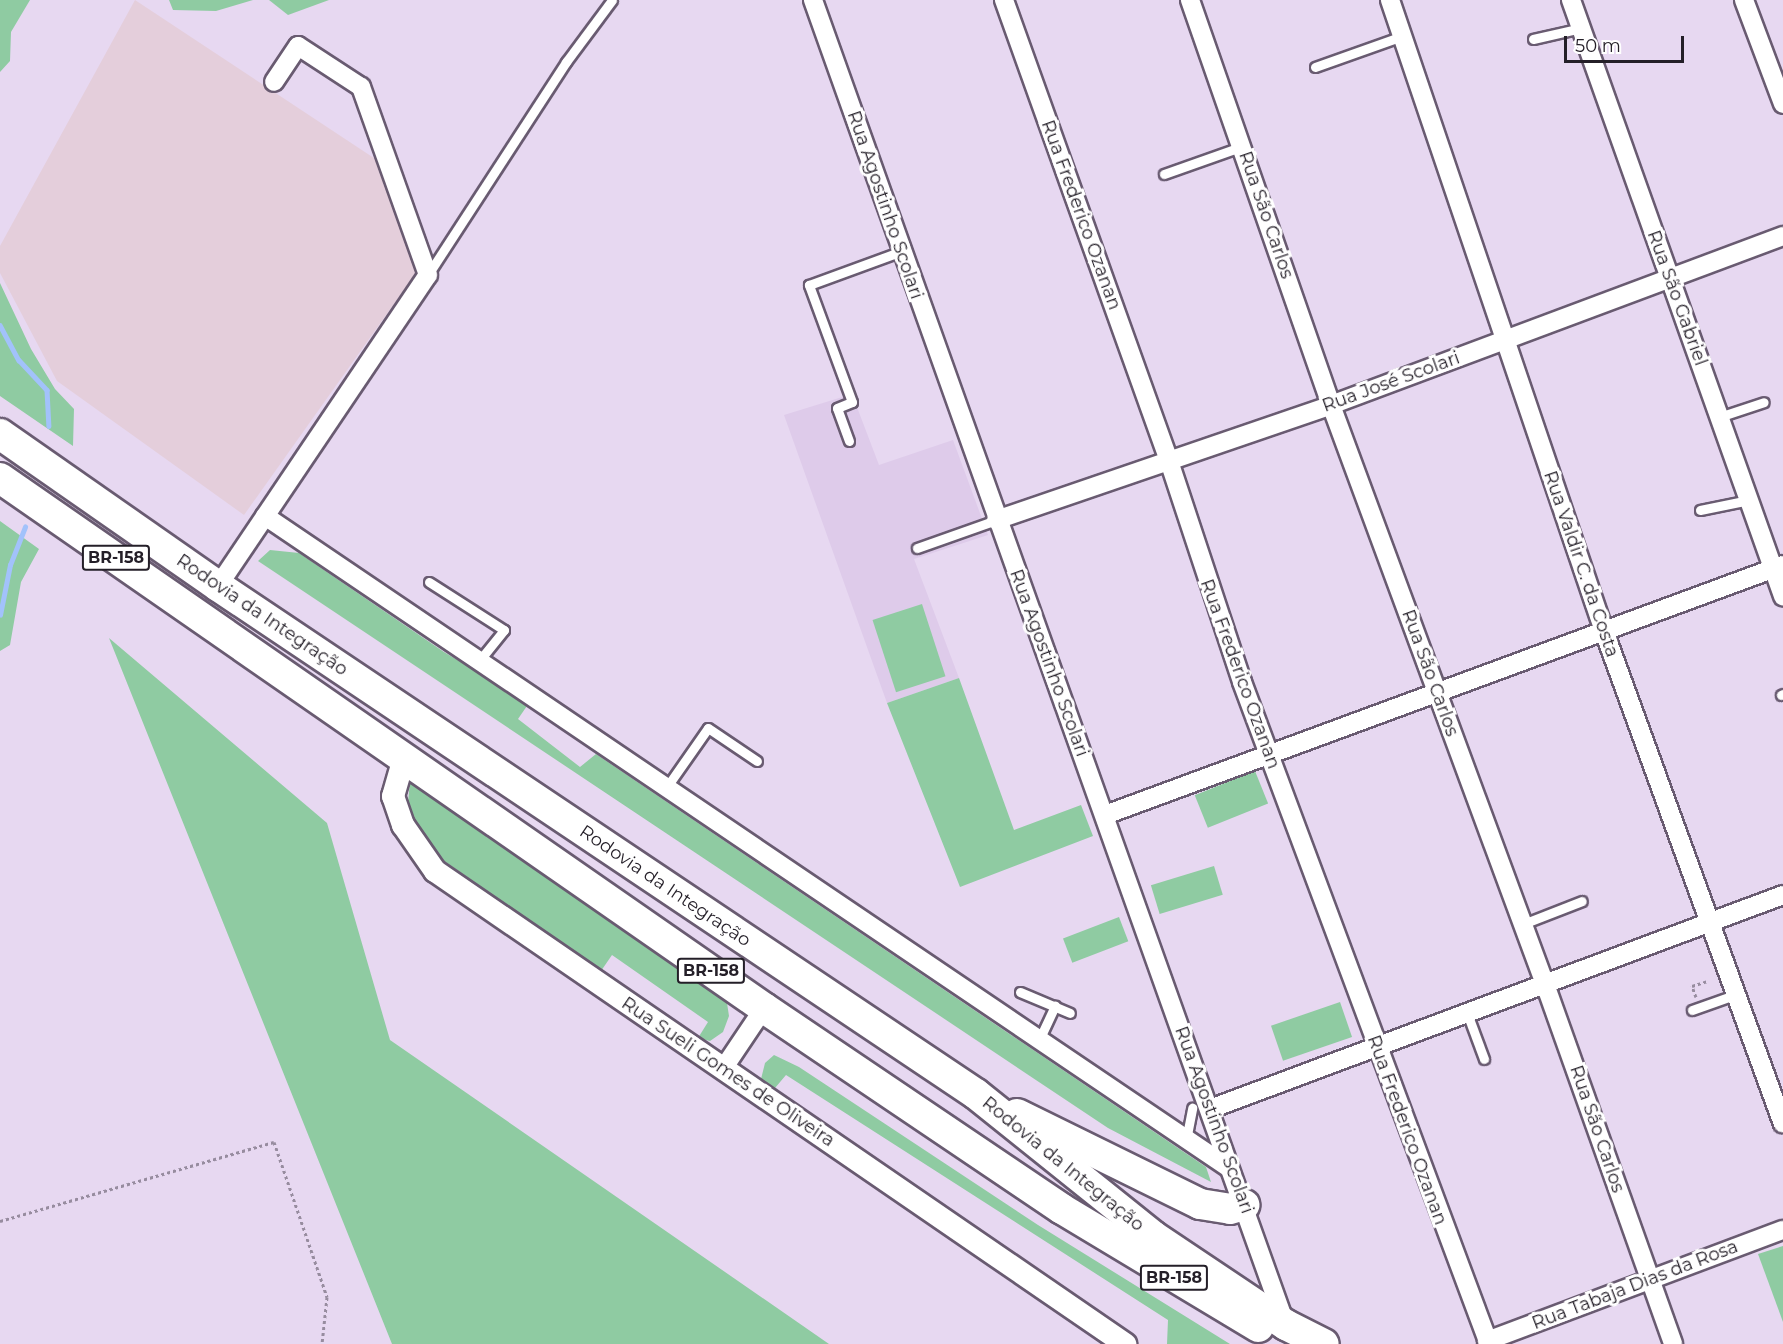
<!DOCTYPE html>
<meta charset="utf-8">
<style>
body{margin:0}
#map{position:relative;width:1783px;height:1344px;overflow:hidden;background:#e7d8f1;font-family:Montserrat,sans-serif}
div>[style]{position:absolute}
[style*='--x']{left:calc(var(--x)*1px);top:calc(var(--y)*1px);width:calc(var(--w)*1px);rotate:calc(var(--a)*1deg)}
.commercial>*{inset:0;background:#e4cedb}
.built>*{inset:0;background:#decbea}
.green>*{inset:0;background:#8fcba2;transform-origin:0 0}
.stream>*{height:4.5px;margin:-2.25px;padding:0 2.25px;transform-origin:2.25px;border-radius:2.25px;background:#a2c2fb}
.path>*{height:3px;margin-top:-1.5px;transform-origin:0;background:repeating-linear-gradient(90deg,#978c9f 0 3px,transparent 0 6px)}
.roads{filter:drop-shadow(2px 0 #695b71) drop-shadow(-2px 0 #695b71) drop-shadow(0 2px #695b71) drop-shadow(0 -2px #695b71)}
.service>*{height:9px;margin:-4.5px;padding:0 4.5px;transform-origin:4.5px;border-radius:4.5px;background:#fff}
.minor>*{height:18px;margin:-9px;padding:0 9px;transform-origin:9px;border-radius:9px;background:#fff}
.tertiary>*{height:22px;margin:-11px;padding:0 11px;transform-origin:11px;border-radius:11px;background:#fff}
.trunk>*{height:30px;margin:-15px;padding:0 15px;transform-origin:15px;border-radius:15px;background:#fff}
span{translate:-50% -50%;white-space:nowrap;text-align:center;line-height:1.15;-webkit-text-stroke:6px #fff;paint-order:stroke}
.shield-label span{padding:2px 4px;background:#fff;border:2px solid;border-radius:4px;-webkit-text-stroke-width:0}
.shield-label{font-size:16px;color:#241f28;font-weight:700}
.street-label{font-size:18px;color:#241f28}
.scale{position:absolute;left:1564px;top:36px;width:120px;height:27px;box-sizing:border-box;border:3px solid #241f28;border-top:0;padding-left:8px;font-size:18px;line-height:21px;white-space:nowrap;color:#241f28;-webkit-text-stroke:4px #fff;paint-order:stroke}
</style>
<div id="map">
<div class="commercial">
<i style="clip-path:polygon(135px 0,386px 166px,416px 273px,244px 515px,57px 381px,0 273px,0 246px)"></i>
</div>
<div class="built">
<i style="clip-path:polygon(852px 394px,879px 465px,953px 440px,988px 535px,914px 559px,959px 678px,887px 703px,784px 415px)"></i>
</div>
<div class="green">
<i style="clip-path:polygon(0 0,30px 0,11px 32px,10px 61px,0 72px)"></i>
<i style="clip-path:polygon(169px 0,253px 0,216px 11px,173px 10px)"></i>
<i style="clip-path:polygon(269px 0,329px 0,288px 15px)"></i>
<i style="clip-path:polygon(0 283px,31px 349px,55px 389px,74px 409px,73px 446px,0 396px)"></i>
<i style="clip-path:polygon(0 521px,39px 549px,21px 582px,10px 645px,0 651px)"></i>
<i style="clip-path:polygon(270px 550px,299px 553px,444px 652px,529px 703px,518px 719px,580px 767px,596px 754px,1206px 1167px,1211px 1182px,1108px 1128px,258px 561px)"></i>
<i style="left:922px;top:604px;width:76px;height:52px;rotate:72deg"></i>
<i style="clip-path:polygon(109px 638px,327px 823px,390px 1040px,829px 1344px,392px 1344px)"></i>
<i style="clip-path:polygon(959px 678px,1014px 830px,1081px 805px,1093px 836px,960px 887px,887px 703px)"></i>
<i style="left:1255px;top:771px;width:35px;height:65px;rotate:68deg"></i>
<i style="clip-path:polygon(410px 781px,727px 1003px,729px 1016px,723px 1032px,710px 1041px,698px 1038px,708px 1022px,612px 955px,601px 971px,440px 858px,419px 832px,408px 802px)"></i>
<i style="left:1214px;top:866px;width:30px;height:66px;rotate:73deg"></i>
<i style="left:1119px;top:917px;width:26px;height:60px;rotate:69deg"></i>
<i style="left:1340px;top:1002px;width:37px;height:73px;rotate:71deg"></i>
<i style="clip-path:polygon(774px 1055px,799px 1067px,1038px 1225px,1230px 1344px,1167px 1344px,1168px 1320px,786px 1075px,775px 1088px,761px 1079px,765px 1063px)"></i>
<i style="clip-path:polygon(1783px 1246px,1783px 1322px,1758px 1254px)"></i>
</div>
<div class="stream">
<i style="--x:0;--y:325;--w:40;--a:62"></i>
<i style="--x:19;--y:360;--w:41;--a:47"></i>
<i style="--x:47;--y:390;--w:36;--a:87"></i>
<i style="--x:0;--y:615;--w:51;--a:-78.7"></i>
<i style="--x:10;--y:565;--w:41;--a:-68.5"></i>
</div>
<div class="path">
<i style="--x:1696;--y:997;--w:12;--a:-110"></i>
<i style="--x:1692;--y:986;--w:16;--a:-18"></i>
<i style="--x:0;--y:1221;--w:285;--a:-16.1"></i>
<i style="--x:274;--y:1142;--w:164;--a:71.1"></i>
<i style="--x:327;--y:1297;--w:47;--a:96.1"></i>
</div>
<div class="roads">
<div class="service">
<i style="--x:1533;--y:39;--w:49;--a:-12.9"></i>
<i style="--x:1315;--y:67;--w:92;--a:-19.6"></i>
<i style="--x:1164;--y:174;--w:84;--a:-19.5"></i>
<i style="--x:429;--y:273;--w:252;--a:-57"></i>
<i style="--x:566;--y:62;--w:77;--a:-53.4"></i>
<i style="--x:1719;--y:417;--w:47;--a:-18.4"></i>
<i style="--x:849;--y:441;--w:35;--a:-110"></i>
<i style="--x:837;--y:408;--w:16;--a:-22"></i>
<i style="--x:852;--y:402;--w:125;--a:-110.2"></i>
<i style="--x:809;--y:285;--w:99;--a:-20.1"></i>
<i style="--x:1700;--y:510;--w:50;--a:-11.5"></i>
<i style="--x:917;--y:548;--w:84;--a:-19.5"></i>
<i style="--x:429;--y:582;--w:89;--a:32.6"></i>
<i style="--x:504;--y:630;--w:40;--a:129"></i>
<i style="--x:1781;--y:695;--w:2;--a:-27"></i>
<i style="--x:666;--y:788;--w:73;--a:-55"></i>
<i style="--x:708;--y:728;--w:59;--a:34"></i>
<i style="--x:1523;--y:924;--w:63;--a:-21.3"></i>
<i style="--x:1020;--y:992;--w:54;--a:22.8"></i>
<i style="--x:1692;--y:1010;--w:48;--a:-19.6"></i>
<i style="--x:1467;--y:1013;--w:49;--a:69.7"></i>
<i style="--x:1039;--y:1040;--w:38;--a:-65"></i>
<i style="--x:1186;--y:1140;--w:33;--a:-79"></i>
</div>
<div class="minor">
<i style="--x:813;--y:0;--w:1405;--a:70.37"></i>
<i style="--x:1004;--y:0;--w:490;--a:70.3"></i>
<i style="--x:1169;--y:461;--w:233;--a:71.7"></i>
<i style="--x:1242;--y:682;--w:707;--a:69.54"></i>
<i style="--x:1190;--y:0;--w:429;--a:70.8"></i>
<i style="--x:1331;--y:405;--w:617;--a:69.72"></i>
<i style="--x:1545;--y:984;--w:382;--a:70.4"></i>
<i style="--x:1390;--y:0;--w:666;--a:71.27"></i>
<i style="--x:1604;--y:631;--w:524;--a:70.04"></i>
<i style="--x:1571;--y:0;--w:633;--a:70.42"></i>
<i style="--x:1744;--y:0;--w:111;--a:69.4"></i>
<i style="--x:265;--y:516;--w:1164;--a:34.07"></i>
<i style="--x:996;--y:520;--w:354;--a:-18.9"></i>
<i style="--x:1331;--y:405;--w:483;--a:-20.5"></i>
<i style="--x:218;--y:586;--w:375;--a:-56"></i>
<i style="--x:428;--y:275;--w:200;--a:-109.6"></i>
<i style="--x:361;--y:87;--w:75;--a:-146.9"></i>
<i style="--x:298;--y:46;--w:43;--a:123.7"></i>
<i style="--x:1105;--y:815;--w:723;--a:-20.24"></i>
<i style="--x:723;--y:1069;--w:73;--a:-56.1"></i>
<i style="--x:1210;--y:1109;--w:612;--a:-20.48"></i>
<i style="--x:1487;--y:1341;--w:316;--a:-20.6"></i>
</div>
<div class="tertiary">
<i style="--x:404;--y:758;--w:40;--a:106"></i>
<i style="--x:393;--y:796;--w:31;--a:71"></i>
<i style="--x:403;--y:825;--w:56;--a:55.2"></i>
<i style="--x:435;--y:871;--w:837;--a:34.43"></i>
</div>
<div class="trunk">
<i style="--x:0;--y:434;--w:266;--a:34.9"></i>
<i style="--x:218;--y:586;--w:912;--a:33.83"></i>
<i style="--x:976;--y:1094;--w:227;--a:38.7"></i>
<i style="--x:1153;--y:1236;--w:160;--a:33.8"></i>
<i style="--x:1286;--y:1325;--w:42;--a:26.6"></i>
<i style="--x:0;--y:478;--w:930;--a:34.75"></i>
<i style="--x:764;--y:1008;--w:359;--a:34"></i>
<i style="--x:1062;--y:1209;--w:229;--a:31"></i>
<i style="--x:1017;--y:1114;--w:204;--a:26.2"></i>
<i style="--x:1200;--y:1204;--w:30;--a:9"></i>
<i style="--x:1230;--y:1209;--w:15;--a:-16"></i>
</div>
</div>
<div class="shield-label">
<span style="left:116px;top:558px">BR-158</span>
<span style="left:711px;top:971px">BR-158</span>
<span style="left:1174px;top:1278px">BR-158</span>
</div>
<div class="street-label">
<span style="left:885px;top:205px;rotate:71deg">Rua Agostinho Scolari</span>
<span style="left:1081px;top:215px;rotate:70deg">Rua Frederico Ozanan</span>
<span style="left:1266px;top:215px;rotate:71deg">Rua São Carlos</span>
<span style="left:1677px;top:298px;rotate:70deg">Rua São Gabriel</span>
<span style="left:1391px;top:382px;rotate:-20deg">Rua José Scolari</span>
<span style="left:1581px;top:564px;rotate:71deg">Rua Valdir C. da Costa</span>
<span style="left:262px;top:615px;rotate:34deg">Rodovia da Integração</span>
<span style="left:1049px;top:663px;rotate:70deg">Rua Agostinho Scolari</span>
<span style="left:1430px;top:673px;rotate:70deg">Rua São Carlos</span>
<span style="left:1240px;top:674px;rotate:70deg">Rua Frederico Ozanan</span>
<span style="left:665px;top:886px;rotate:34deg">Rodovia da Integração</span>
<span style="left:728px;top:1072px;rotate:34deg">Rua Sueli Gomes de Oliveira</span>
<span style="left:1214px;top:1120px;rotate:70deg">Rua Agostinho Scolari</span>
<span style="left:1597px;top:1129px;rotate:71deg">Rua São Carlos</span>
<span style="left:1407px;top:1130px;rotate:70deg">Rua Frederico Ozanan</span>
<span style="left:1063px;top:1164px;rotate:39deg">Rodovia da Integração</span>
<span style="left:1635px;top:1285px;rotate:-21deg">Rua Tabaja Dias da Rosa</span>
</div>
<div class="scale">50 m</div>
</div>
